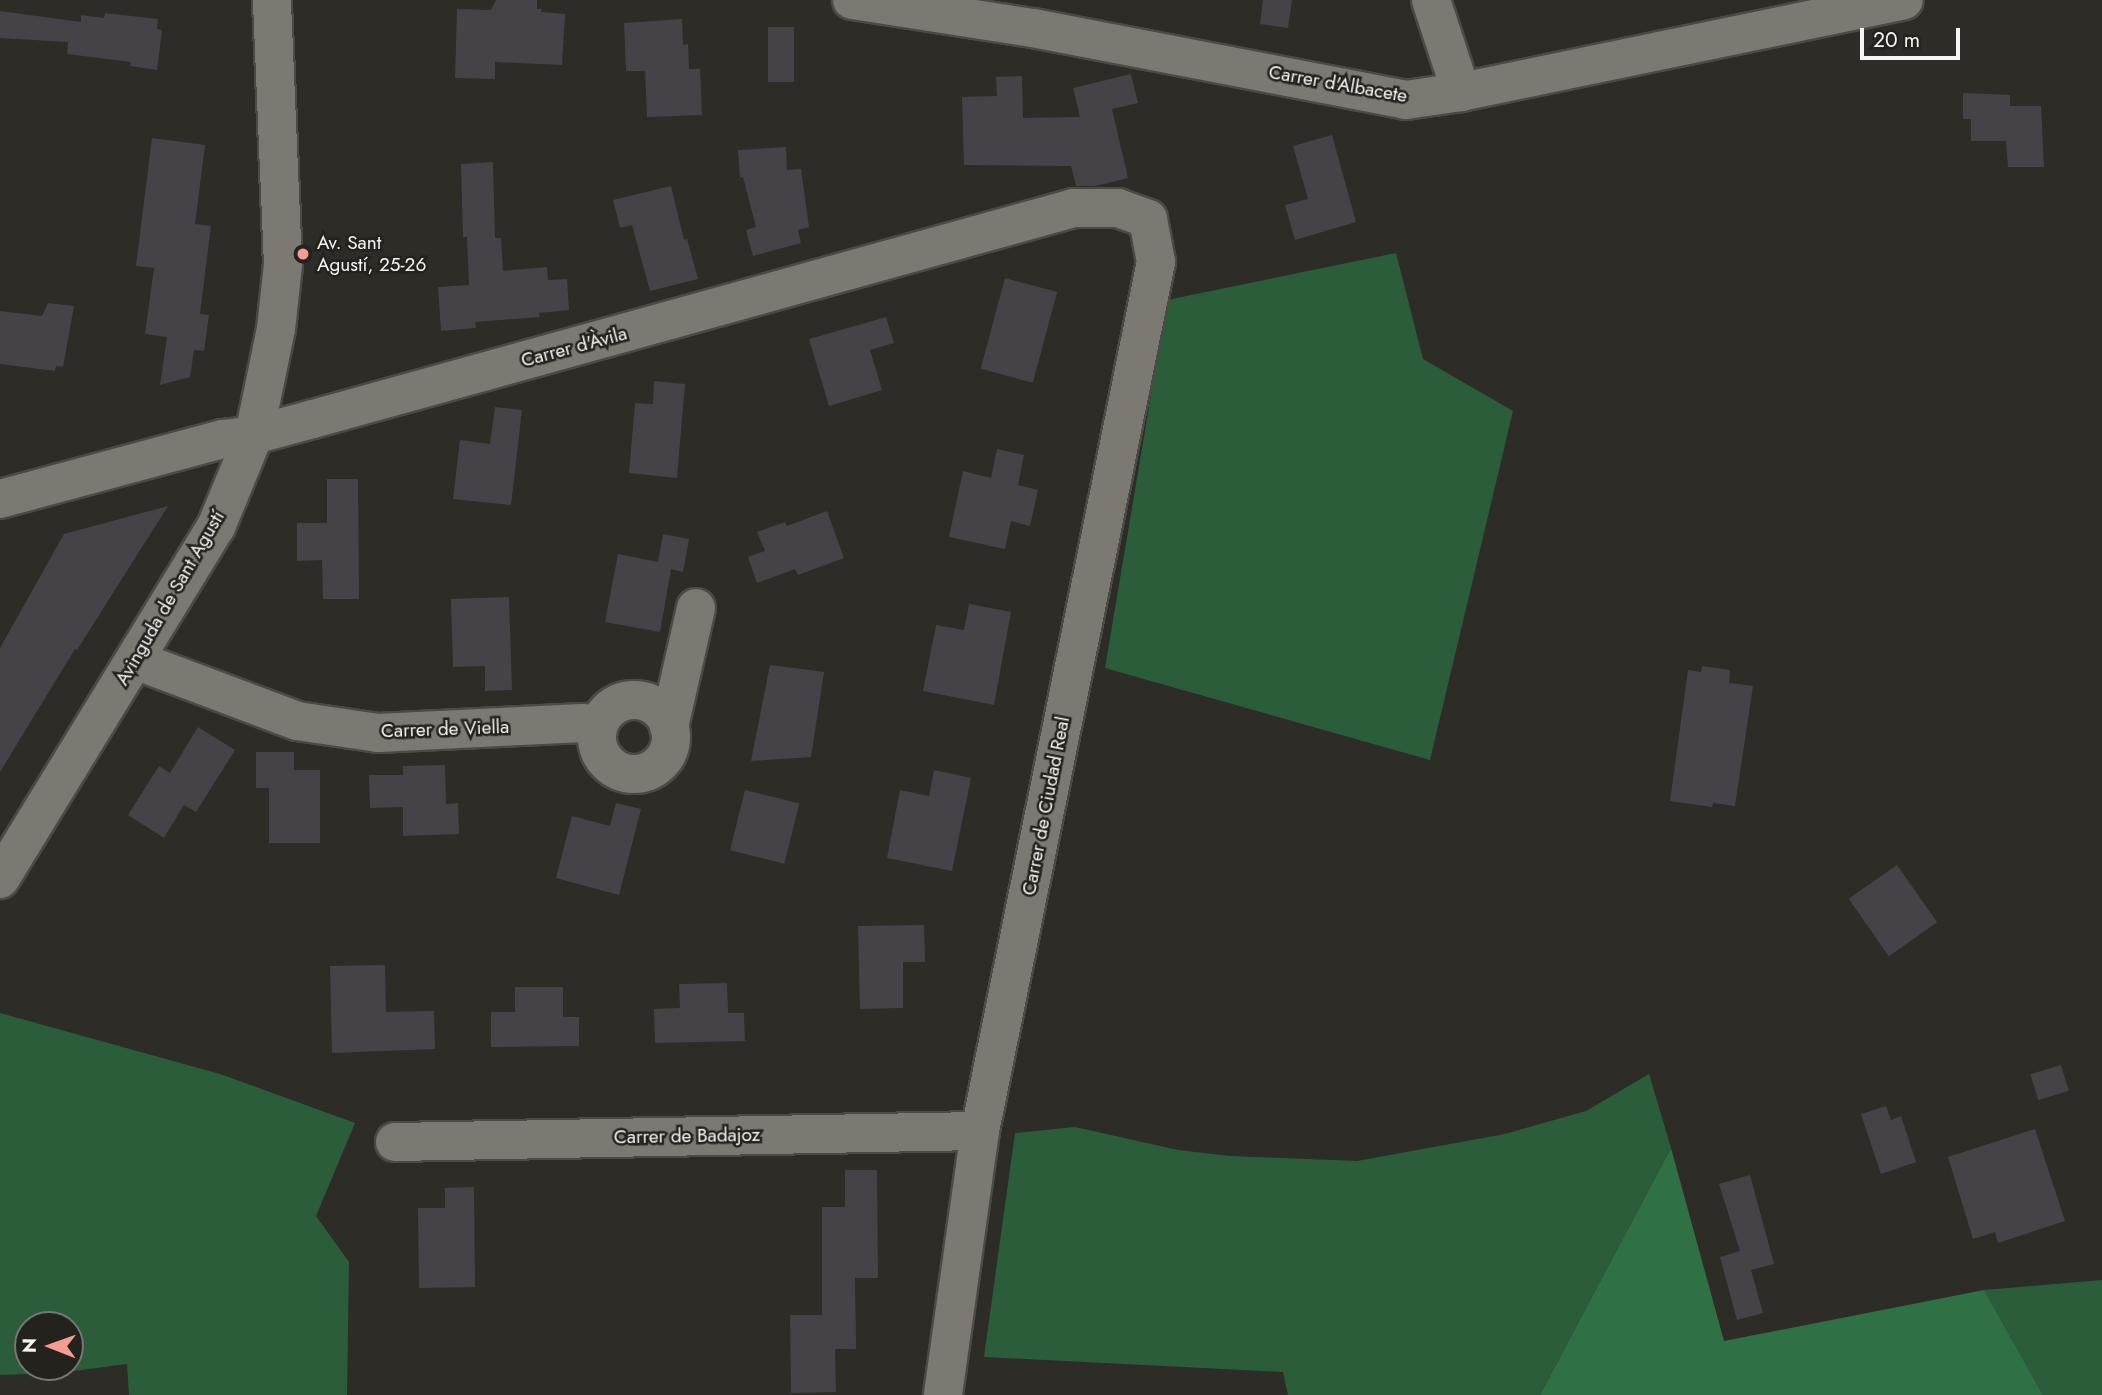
<!DOCTYPE html>
<meta charset="utf-8">
<style>
body{margin:0}
#map{position:relative;width:2102px;height:1395px;overflow:hidden;background:#2e2c26;font-family:Jost,sans-serif}
div>[style]{position:absolute}
[style*='--x']{left:calc(var(--x)*1px);top:calc(var(--y)*1px);width:calc(var(--w)*1px);rotate:calc(var(--a)*1deg)}
.green>*{inset:0;background:#2c5d3b}
.forest>*{inset:0;background:#307045}
.building>*{inset:0;background:#474247;transform-origin:0 0}
.roads{filter:drop-shadow(2px 0 #4c4a45) drop-shadow(-2px 0 #4c4a45) drop-shadow(0 2px #4c4a45) drop-shadow(0 -2px #4c4a45)}
.minor>*{height:38px;margin:-19px;padding:0 19px;transform-origin:19px;border-radius:19px;background:#7c7973}
.minor>.ring{margin:-19px;padding:0;box-sizing:content-box;background:none;border:38px solid #7c7973;border-radius:50%}
.tertiary>*{height:38px;margin:-19px;padding:0 19px;transform-origin:19px;border-radius:19px;background:#7c7973}
.dots>*{width:19px;height:19px;translate:-50% -50%;box-sizing:border-box;border:4px solid #24221d;border-radius:50%}
span{translate:-50% -50%;white-space:nowrap;text-align:center;line-height:1.15;-webkit-text-stroke:5px #24221d;paint-order:stroke}
.street-label{font-size:19px;color:#f6f5f1}
.poi-label{font-size:19px;color:#f6f5f1}
.left{translate:0 -50%;text-align:left}
.north{position:absolute;left:14px;top:1311px;width:70px;height:70px;box-sizing:border-box;background:#24221d;border:2px solid #787672;border-radius:50%;rotate:271deg;font-size:19px;font-weight:700;line-height:28px;text-align:center;color:#f6f5f1}
.north::after{content:'';display:block;margin:auto;width:24px;height:32px;background:#f59c95;clip-path:polygon(50% 0,100% 100%,50% 72%,0 100%)}
.scale{position:absolute;left:1860px;top:28px;width:100px;height:32px;box-sizing:border-box;border:4px solid #f6f5f1;border-top:0;padding-left:9px;font-size:21px;line-height:24px;white-space:nowrap;color:#f6f5f1;-webkit-text-stroke:5px #24221d;paint-order:stroke}
</style>
<div id="map">
<div class="green">
<i style="clip-path:polygon(1396px 253px,1423px 359px,1513px 411px,1430px 760px,1105px 668px,1167px 300px)"></i>
<i style="clip-path:polygon(evenodd,0 1013px,220px 1074px,355px 1123px,316px 1216px,349px 1262px,347px 1395px,129px 1395px,127px 1364px,58px 1373px,0 1375px,0 1013px,28px 1325px,70px 1325px,70px 1367px,28px 1367px,28px 1325px)"></i>
<i style="clip-path:polygon(1649px 1074px,1671px 1148px,1540px 1395px,1288px 1395px,1283px 1372px,984px 1357px,1015px 1133px,1075px 1127px,1178px 1150px,1230px 1156px,1357px 1161px,1505px 1134px,1586px 1111px)"></i>
<i style="clip-path:polygon(2102px 1280px,2102px 1395px,2043px 1395px,1984px 1290px)"></i>
</div>
<div class="forest">
<i style="clip-path:polygon(1671px 1148px,1724px 1341px,1984px 1290px,2043px 1395px,1540px 1395px)"></i>
</div>
<div class="building">
<i style="clip-path:polygon(496px 0,537px 0,537px 9px,542px 9px,541px 12px,565px 14px,562px 65px,495px 62px,495px 79px,455px 78px,457px 9px,491px 10px)"></i>
<i style="clip-path:polygon(1263px 0,1292px 0,1288px 28px,1260px 24px)"></i>
<i style="clip-path:polygon(0 11px,81px 22px,81px 15px,104px 18px,105px 13px,158px 19px,157px 29px,162px 30px,157px 70px,130px 66px,131px 62px,67px 54px,68px 42px,0 38px)"></i>
<i style="clip-path:polygon(682px 19px,683px 45px,688px 44px,689px 69px,700px 69px,702px 115px,647px 117px,645px 71px,626px 71px,624px 23px)"></i>
<i style="left:768px;top:27px;width:26px;height:55px"></i>
<i style="clip-path:polygon(1131px 74px,1138px 103px,1112px 109px,1128px 178px,1095px 186px,1076px 186px,1071px 166px,964px 165px,962px 97px,997px 96px,996px 77px,1022px 76px,1023px 118px,1080px 117px,1073px 88px)"></i>
<i style="clip-path:polygon(1963px 93px,2010px 95px,2010px 106px,2041px 106px,2044px 167px,2008px 167px,2006px 141px,1971px 141px,1971px 119px,1963px 119px)"></i>
<i style="clip-path:polygon(1332px 135px,1356px 222px,1295px 240px,1285px 205px,1308px 199px,1293px 146px)"></i>
<i style="clip-path:polygon(152px 138px,205px 145px,195px 224px,211px 226px,200px 314px,209px 315px,204px 351px,194px 350px,190px 377px,160px 385px,167px 337px,145px 334px,154px 268px,136px 266px)"></i>
<i style="clip-path:polygon(786px 147px,787px 170px,801px 169px,809px 227px,798px 230px,801px 243px,753px 256px,746px 230px,756px 227px,743px 177px,740px 178px,738px 150px)"></i>
<i style="clip-path:polygon(493px 162px,495px 238px,501px 238px,503px 271px,547px 267px,548px 280px,567px 279px,569px 310px,539px 313px,540px 317px,475px 322px,476px 328px,441px 331px,438px 287px,469px 285px,467px 237px,463px 237px,461px 164px)"></i>
<i style="clip-path:polygon(671px 186px,684px 240px,687px 239px,698px 279px,650px 291px,632px 225px,620px 228px,613px 200px)"></i>
<i style="left:1005px;top:278px;width:54px;height:94px;rotate:15deg"></i>
<i style="clip-path:polygon(48px 303px,74px 306px,63px 367px,56px 366px,55px 371px,0 364px,0 311px,42px 316px)"></i>
<i style="clip-path:polygon(886px 317px,894px 343px,870px 350px,882px 390px,829px 406px,809px 339px)"></i>
<i style="clip-path:polygon(654px 381px,685px 384px,677px 478px,629px 473px,635px 403px,653px 404px)"></i>
<i style="clip-path:polygon(495px 407px,522px 410px,511px 505px,453px 499px,460px 440px,490px 444px)"></i>
<i style="clip-path:polygon(997px 449px,1024px 455px,1018px 485px,1038px 490px,1030px 526px,1011px 521px,1005px 549px,949px 537px,963px 471px,991px 478px)"></i>
<i style="clip-path:polygon(327px 479px,358px 479px,359px 599px,323px 599px,322px 560px,297px 561px,297px 523px,327px 523px)"></i>
<i style="clip-path:polygon(168px 506px,77px 650px,75px 649px,0 772px,0 648px,64px 534px)"></i>
<i style="clip-path:polygon(827px 511px,844px 558px,798px 575px,795px 569px,757px 583px,748px 557px,765px 551px,757px 532px,785px 522px,787px 526px)"></i>
<i style="clip-path:polygon(663px 534px,689px 539px,683px 572px,671px 569px,660px 632px,605px 622px,618px 554px,658px 562px)"></i>
<i style="clip-path:polygon(509px 597px,512px 690px,485px 691px,485px 666px,453px 667px,451px 599px)"></i>
<i style="clip-path:polygon(969px 604px,1011px 612px,994px 705px,923px 691px,936px 625px,964px 630px)"></i>
<i style="clip-path:polygon(770px 665px,824px 672px,811px 757px,751px 761px)"></i>
<i style="clip-path:polygon(1702px 666px,1730px 670px,1729px 683px,1753px 686px,1735px 806px,1713px 803px,1712px 807px,1670px 801px,1688px 670px,1701px 672px)"></i>
<i style="clip-path:polygon(198px 727px,235px 750px,196px 812px,184px 805px,164px 838px,128px 815px,159px 766px,170px 773px)"></i>
<i style="clip-path:polygon(256px 752px,294px 752px,294px 770px,320px 770px,320px 843px,269px 843px,269px 788px,256px 788px)"></i>
<i style="clip-path:polygon(445px 765px,446px 804px,458px 803px,459px 834px,403px 836px,403px 807px,370px 808px,369px 775px,403px 775px,403px 766px)"></i>
<i style="clip-path:polygon(934px 770px,971px 778px,952px 871px,887px 858px,900px 790px,929px 796px)"></i>
<i style="left:745px;top:790px;width:56px;height:62px;rotate:14deg"></i>
<i style="clip-path:polygon(616px 803px,641px 809px,619px 895px,556px 878px,572px 816px,610px 826px)"></i>
<i style="left:1897px;top:865px;width:70px;height:59px;rotate:55deg"></i>
<i style="clip-path:polygon(924px 925px,925px 962px,903px 962px,903px 1008px,860px 1009px,858px 926px)"></i>
<i style="clip-path:polygon(385px 965px,386px 1012px,434px 1011px,435px 1049px,332px 1053px,330px 966px)"></i>
<i style="clip-path:polygon(727px 983px,728px 1013px,744px 1013px,745px 1041px,655px 1043px,654px 1009px,680px 1008px,679px 984px)"></i>
<i style="clip-path:polygon(515px 987px,563px 987px,563px 1017px,579px 1017px,579px 1046px,491px 1047px,491px 1012px,515px 1012px)"></i>
<i style="left:2061px;top:1065px;width:27px;height:32px;rotate:73deg"></i>
<i style="clip-path:polygon(1886px 1106px,1891px 1120px,1901px 1116px,1916px 1162px,1881px 1174px,1861px 1114px)"></i>
<i style="clip-path:polygon(2035px 1129px,2065px 1221px,1998px 1243px,1995px 1232px,1973px 1239px,1948px 1157px)"></i>
<i style="clip-path:polygon(845px 1170px,877px 1170px,878px 1278px,855px 1278px,856px 1349px,835px 1349px,836px 1392px,791px 1393px,790px 1315px,822px 1315px,822px 1207px,845px 1207px)"></i>
<i style="clip-path:polygon(1750px 1175px,1774px 1264px,1751px 1270px,1763px 1313px,1737px 1320px,1720px 1257px,1740px 1251px,1719px 1184px)"></i>
<i style="clip-path:polygon(474px 1187px,475px 1287px,419px 1288px,418px 1208px,445px 1208px,445px 1188px)"></i>
</div>
<div class="roads">
<div class="minor">
<i style="--x:852;--y:0;--w:183;--a:8.8"></i>
<i style="--x:1033;--y:28;--w:380;--a:10.9"></i>
<i style="--x:1406;--y:100;--w:56;--a:-8.3"></i>
<i style="--x:1461;--y:92;--w:452;--a:-11.7"></i>
<i style="--x:1431;--y:0;--w:97;--a:71.9"></i>
<i style="--x:0;--y:499;--w:231;--a:-15.1"></i>
<i style="--x:223;--y:439;--w:31;--a:-7"></i>
<i style="--x:254;--y:435;--w:61;--a:-15.2"></i>
<i style="--x:313;--y:419;--w:790;--a:-15.5"></i>
<i style="--x:1074;--y:208;--w:44;--a:0"></i>
<i style="--x:1118;--y:208;--w:32;--a:20"></i>
<i style="--x:1148;--y:219;--w:44;--a:79.5"></i>
<i style="--x:1156;--y:262;--w:887;--a:101.45"></i>
<i style="--x:980;--y:1131;--w:267;--a:98"></i>
<i style="--x:135;--y:660;--w:173;--a:20.6"></i>
<i style="--x:297;--y:721;--w:82;--a:8.4"></i>
<i style="--x:378;--y:733;--w:204;--a:-2.8"></i>
<i style="--x:582;--y:723;--w:16;--a:11"></i>
<i class="ring" style="left:597px;top:700px;width:36px;height:36px"></i>
<i style="--x:669;--y:727;--w:122;--a:-77.2"></i>
<i style="--x:395;--y:1142;--w:585;--a:-1.08"></i>
</div>
<div class="tertiary">
<i style="--x:0;--y:879;--w:413;--a:-58.5"></i>
<i style="--x:216;--y:527;--w:100;--a:-67.6"></i>
<i style="--x:254;--y:435;--w:108;--a:-78.3"></i>
<i style="--x:276;--y:329;--w:64;--a:-83.8"></i>
<i style="--x:283;--y:265;--w:265;--a:-92.4"></i>
</div>
</div>
<div class="dots">
<i style="left:303px;top:254px;background:#f59c95"></i>
</div>
<div class="street-label">
<span style="left:1338px;top:84px;rotate:10deg">Carrer d'Albacete</span>
<span style="left:574px;top:347px;rotate:-15deg">Carrer d'Àvila</span>
<span style="left:170px;top:598px;rotate:-60deg">Avinguda de Sant Agustí</span>
<span style="left:445px;top:729px;rotate:-2deg">Carrer de Viella</span>
<span style="left:1046px;top:806px;rotate:-79deg">Carrer de Ciudad Real</span>
<span style="left:687px;top:1136px;rotate:-1deg">Carrer de Badajoz</span>
</div>
<div class="poi-label">
<span class="left" style="left:317px;top:254px">Av. Sant<br>Agustí, 25-26</span>
</div>
<div class="north">N</div>
<div class="scale">20 m</div>
</div>
